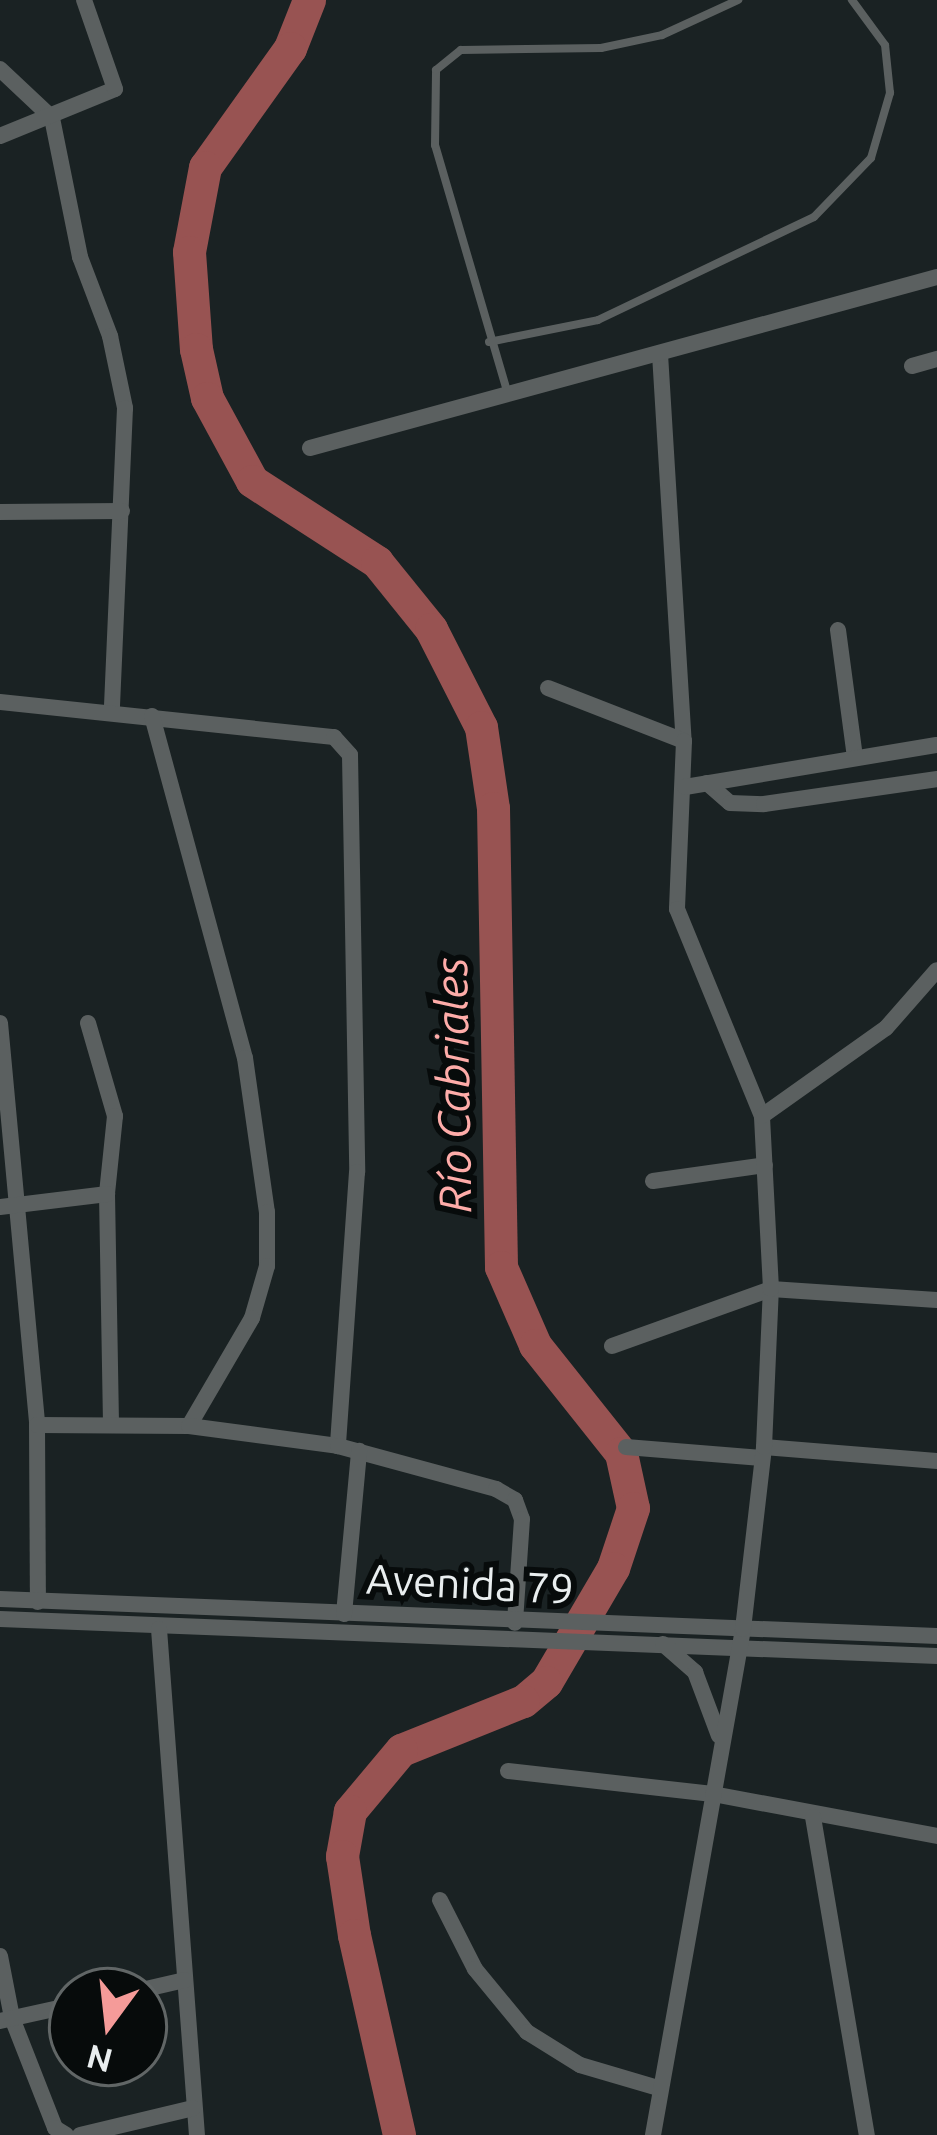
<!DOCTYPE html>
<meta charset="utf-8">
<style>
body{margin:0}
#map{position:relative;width:937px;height:2135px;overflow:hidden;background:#1a2223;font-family:Ubuntu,sans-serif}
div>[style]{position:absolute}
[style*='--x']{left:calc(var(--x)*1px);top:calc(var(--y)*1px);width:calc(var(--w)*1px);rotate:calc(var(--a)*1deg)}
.river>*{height:33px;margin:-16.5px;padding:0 16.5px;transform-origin:16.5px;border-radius:16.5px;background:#985352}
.service>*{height:8px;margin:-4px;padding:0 4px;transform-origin:4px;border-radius:4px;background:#5b6060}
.minor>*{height:16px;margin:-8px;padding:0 8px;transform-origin:8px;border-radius:8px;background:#5b6060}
span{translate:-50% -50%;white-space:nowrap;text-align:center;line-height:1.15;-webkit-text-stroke:12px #070b0b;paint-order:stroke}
.street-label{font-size:42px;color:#e9eeef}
.water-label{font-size:45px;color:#feaca9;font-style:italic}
.north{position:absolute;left:48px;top:1967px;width:120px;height:120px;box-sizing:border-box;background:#070b0b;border:3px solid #616666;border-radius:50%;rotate:195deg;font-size:33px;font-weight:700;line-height:48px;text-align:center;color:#e9eeef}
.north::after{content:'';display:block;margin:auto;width:42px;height:54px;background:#f59b99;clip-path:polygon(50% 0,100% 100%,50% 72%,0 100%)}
</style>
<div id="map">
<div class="river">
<i style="--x:309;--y:0;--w:52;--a:111.6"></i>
<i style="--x:290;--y:48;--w:146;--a:125.5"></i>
<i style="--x:205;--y:167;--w:86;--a:100.7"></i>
<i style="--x:189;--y:252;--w:97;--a:85.9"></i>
<i style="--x:196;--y:349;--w:50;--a:77.3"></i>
<i style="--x:207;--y:398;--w:94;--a:61.5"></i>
<i style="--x:252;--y:481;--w:149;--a:32.9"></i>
<i style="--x:377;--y:562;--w:86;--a:51.1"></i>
<i style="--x:431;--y:629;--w:110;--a:63"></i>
<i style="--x:481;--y:727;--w:82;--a:81.6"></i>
<i style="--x:493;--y:808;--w:459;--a:89"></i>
<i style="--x:501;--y:1267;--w:85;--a:66.4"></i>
<i style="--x:535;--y:1345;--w:138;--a:51.5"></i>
<i style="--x:621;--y:1453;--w:56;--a:77.7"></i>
<i style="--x:633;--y:1508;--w:63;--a:108.4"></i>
<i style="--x:613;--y:1568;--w:132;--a:120.4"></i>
<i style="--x:546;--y:1682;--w:30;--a:140"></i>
<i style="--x:523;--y:1701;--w:131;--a:158.1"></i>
<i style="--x:401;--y:1750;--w:80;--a:129.9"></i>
<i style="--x:350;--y:1811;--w:46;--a:100.1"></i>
<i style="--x:342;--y:1856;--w:80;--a:81.4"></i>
<i style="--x:354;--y:1935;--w:205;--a:77.3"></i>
</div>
<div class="service">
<i style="--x:489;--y:342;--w:111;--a:-11.4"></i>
<i style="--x:598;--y:320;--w:239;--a:-25.5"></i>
<i style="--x:814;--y:217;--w:82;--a:-46"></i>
<i style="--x:871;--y:158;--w:68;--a:-73.7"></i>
<i style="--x:890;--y:93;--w:48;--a:-95.9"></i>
<i style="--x:885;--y:45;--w:56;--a:-126.3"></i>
<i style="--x:507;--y:391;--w:256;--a:-106.3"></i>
<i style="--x:435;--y:145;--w:75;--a:-89.2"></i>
<i style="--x:436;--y:70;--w:32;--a:-39"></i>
<i style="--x:461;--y:50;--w:140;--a:-0.8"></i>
<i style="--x:601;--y:48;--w:62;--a:-12"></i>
<i style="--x:662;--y:35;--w:84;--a:-24.7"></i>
</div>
<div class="minor">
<i style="--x:0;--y:69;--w:71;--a:43.3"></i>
<i style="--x:52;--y:118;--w:142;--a:78.6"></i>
<i style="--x:80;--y:257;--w:85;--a:69.2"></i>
<i style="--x:110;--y:336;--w:74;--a:78.2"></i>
<i style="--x:125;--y:408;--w:301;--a:92.5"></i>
<i style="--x:0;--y:136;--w:124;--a:-22.2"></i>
<i style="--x:115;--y:89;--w:94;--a:-109.2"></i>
<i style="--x:660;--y:354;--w:388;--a:86.5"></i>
<i style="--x:912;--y:366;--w:26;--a:-16"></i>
<i style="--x:310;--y:448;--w:650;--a:-15.26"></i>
<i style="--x:0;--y:512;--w:122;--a:-0.5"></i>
<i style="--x:838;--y:630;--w:128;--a:82.4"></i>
<i style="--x:548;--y:688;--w:146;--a:21.3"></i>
<i style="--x:684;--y:741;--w:168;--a:92.4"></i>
<i style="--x:677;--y:909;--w:224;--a:67.7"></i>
<i style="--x:0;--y:702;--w:336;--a:6"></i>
<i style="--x:334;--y:737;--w:24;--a:48"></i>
<i style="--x:350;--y:755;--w:417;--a:89"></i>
<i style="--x:357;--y:1172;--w:275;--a:94"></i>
<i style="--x:152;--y:716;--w:354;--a:74.8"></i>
<i style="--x:245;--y:1058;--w:156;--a:81.9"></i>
<i style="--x:267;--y:1212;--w:54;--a:90"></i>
<i style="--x:267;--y:1266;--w:54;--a:106.1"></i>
<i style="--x:252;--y:1318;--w:125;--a:120.3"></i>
<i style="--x:707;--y:783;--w:30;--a:41"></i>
<i style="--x:730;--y:803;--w:34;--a:2"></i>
<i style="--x:764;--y:804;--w:175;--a:-8.2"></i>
<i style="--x:685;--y:787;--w:255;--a:-9.5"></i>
<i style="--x:0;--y:1023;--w:404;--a:84.7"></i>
<i style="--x:37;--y:1425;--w:177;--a:89.7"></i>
<i style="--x:88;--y:1023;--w:97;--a:73.8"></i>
<i style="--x:115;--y:1116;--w:78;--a:95.9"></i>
<i style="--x:107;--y:1194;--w:227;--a:89"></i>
<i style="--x:653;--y:1181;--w:113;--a:-8.1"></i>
<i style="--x:0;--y:1207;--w:108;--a:-6.9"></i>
<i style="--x:612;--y:1346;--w:169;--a:-19.7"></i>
<i style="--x:771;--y:1289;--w:166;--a:3.8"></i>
<i style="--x:37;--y:1425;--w:152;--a:0.4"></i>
<i style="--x:189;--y:1426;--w:150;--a:7.6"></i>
<i style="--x:338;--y:1446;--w:164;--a:15.2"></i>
<i style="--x:496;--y:1489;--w:22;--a:30"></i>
<i style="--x:515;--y:1500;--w:20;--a:70"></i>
<i style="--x:522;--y:1519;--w:104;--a:93.9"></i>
<i style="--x:626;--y:1447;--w:136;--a:4.6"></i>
<i style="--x:764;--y:1447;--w:174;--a:4.6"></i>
<i style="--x:0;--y:1599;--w:938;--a:2.26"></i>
<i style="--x:344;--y:1614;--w:164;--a:-84.7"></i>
<i style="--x:0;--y:1619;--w:938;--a:2.26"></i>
<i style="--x:159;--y:1629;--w:507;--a:85.71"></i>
<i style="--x:663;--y:1644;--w:43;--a:41.2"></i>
<i style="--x:695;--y:1672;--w:68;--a:69.4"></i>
<i style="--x:508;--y:1771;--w:206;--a:6.4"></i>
<i style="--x:713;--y:1794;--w:228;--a:10.6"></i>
<i style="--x:813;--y:1817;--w:323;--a:80.4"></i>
<i style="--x:440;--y:1900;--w:77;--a:63.1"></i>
<i style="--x:475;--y:1969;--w:82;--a:50.5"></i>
<i style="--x:527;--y:2032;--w:62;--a:31.9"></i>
<i style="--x:580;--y:2065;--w:81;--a:16.4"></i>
<i style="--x:0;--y:1956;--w:63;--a:79"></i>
<i style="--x:12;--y:2018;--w:118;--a:68.6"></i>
<i style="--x:55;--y:2128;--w:13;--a:32"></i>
<i style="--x:137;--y:1991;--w:49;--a:-12.9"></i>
<i style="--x:0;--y:2021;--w:74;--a:-12.5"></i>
<i style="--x:80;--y:2135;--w:116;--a:-13.4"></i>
<i style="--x:653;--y:2135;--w:514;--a:-79.91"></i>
<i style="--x:743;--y:1629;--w:183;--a:-83.4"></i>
<i style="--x:764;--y:1447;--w:158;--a:-87.5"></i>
<i style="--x:771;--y:1289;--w:173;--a:-93"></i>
<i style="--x:762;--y:1116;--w:152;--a:-35.4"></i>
<i style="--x:886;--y:1028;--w:77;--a:-48.7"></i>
</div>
<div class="street-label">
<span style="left:470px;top:1584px;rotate:3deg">Avenida 79</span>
</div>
<div class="water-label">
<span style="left:453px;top:1085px;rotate:-91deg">Río Cabriales</span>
</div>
<div class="north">N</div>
</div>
